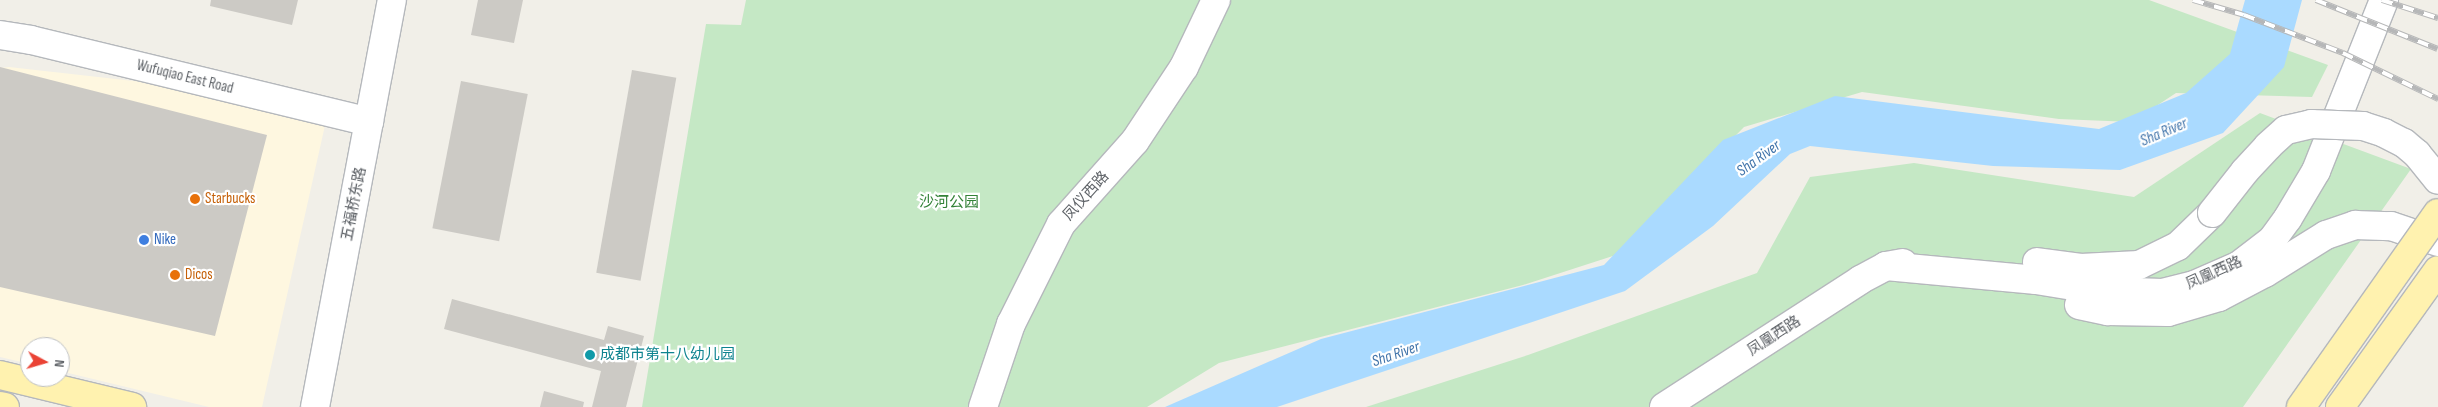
<!DOCTYPE html>
<meta charset="utf-8">
<style>
body{margin:0}
#map{position:relative;width:2438px;height:407px;overflow:hidden;background:#f1efe8;font-family:"Sofia Sans Condensed","Noto Sans SC",sans-serif}
div>[style]{position:absolute}
[style*='--x']{left:calc(var(--x)*1px);top:calc(var(--y)*1px);width:calc(var(--w)*1px);rotate:calc(var(--a)*1deg)}
.commercial>*{inset:0;background:#fef7e0}
.green>*{inset:0;background:#c5e8c5}
.water>*{inset:0;background:#aadaff}
.building>*{inset:0;background:#cccac5;transform-origin:0 0}
.roads{filter:drop-shadow(1px 0 #b5b8bc) drop-shadow(-1px 0 #b5b8bc) drop-shadow(0 1px #b5b8bc) drop-shadow(0 -1px #b5b8bc)}
.minor>*{height:28px;margin:-14px;padding:0 14px;transform-origin:14px;border-radius:14px;background:#fff}
.major>*{height:28px;margin:-14px;padding:0 14px;transform-origin:14px;border-radius:14px;background:#fff2af}
.rail>*{height:5.5px;margin-top:-2.75px;transform-origin:0;background:repeating-linear-gradient(90deg,#fff 0 11px,#b6b7b8 0 22px);box-sizing:border-box;border-block:1px solid #b6b7b8}
.bridges{filter:drop-shadow(1px 0 #b5b8bc) drop-shadow(-1px 0 #b5b8bc) drop-shadow(0 1px #b5b8bc) drop-shadow(0 -1px #b5b8bc)}
.minor-bridge>*{height:28px;margin:-14px;padding:0 14px;transform-origin:14px;border-radius:14px;background:#fff}
.major-bridge>*{height:28px;margin:-14px;padding:0 14px;transform-origin:14px;border-radius:14px;background:#fff2af}
.dots>*{width:14px;height:14px;translate:-50% -50%;box-sizing:border-box;border:2px solid #fff;border-radius:50%}
span{translate:-50% -50%;white-space:nowrap;text-align:center;line-height:1.15;-webkit-text-stroke:4.5px #fff;paint-order:stroke}
.street-label{font-size:15px;color:#5f6368}
.food-label{font-size:15px;color:#c56008}
.left{translate:0 -50%;text-align:left}
.park-label{font-size:15px;color:#348238}
.shop-label{font-size:15px;color:#366cbe}
.culture-label{font-size:15px;color:#0d838f}
.water-label{font-size:16px;color:#4174aa;font-style:italic}
.north{position:absolute;left:20px;top:337px;width:50px;height:50px;box-sizing:border-box;background:#fff;border:1px solid #bfc1c3;border-radius:50%;rotate:96deg;font-size:14px;font-weight:700;line-height:20px;text-align:center;color:#5f6368}
.north::after{content:'';display:block;margin:auto;width:18px;height:22px;background:#ea4335;clip-path:polygon(50% 0,100% 100%,50% 72%,0 100%)}
</style>
<div id="map">
<div class="commercial">
<i style="clip-path:polygon(9px 67px,330px 103px,262px 407px,209px 407px,60px 371px,60px 347px,30px 347px,30px 364px,0 357px,0 68px)"></i>
</div>
<div class="green">
<i style="clip-path:polygon(746px 0,2149px 0,2328px 65px,2312px 97px,2176px 93px,2132px 122px,2059px 119px,1862px 92px,1744px 127px,1619px 254px,1523px 285px,1219px 363px,1147px 407px,642px 407px,706px 24px,741px 25px)"></i>
<i style="clip-path:polygon(2260px 113px,2411px 169px,2243px 407px,1366px 407px,1528px 355px,1757px 273px,1810px 177px,1914px 163px,2134px 197px)"></i>
</div>
<div class="water">
<i style="clip-path:polygon(2245px 0,2302px 0,2284px 67px,2223px 133px,2120px 170px,1993px 166px,1810px 146px,1790px 154px,1713px 226px,1625px 291px,1277px 407px,1165px 407px,1321px 339px,1604px 265px,1723px 140px,1835px 96px,2099px 129px,2186px 93px,2230px 54px)"></i>
</div>
<div class="building">
<i style="clip-path:polygon(211px 0,298px 0,292px 25px,210px 6px)"></i>
<i style="clip-path:polygon(478px 0,523px 0,514px 43px,471px 35px)"></i>
<i style="clip-path:polygon(0 67px,267px 135px,215px 336px,0 287px)"></i>
<i style="left:632px;top:70px;width:45px;height:206px;rotate:10deg"></i>
<i style="left:461px;top:81px;width:68px;height:150px;rotate:11deg"></i>
<i style="clip-path:polygon(452px 299px,604px 340px,608px 326px,644px 336px,626px 407px,592px 407px,601px 371px,444px 329px)"></i>
<i style="clip-path:polygon(544px 391px,584px 402px,583px 407px,540px 407px)"></i>
</div>
<div class="roads">
<div class="minor">
<i style="--x:0;--y:35;--w:31;--a:9"></i>
<i style="--x:31;--y:40;--w:348;--a:13.6"></i>
<i style="--x:2037;--y:262;--w:44;--a:7.8"></i>
<i style="--x:2081;--y:268;--w:58;--a:-3"></i>
<i style="--x:2139;--y:265;--w:43;--a:-26"></i>
<i style="--x:2178;--y:246;--w:47;--a:-44.1"></i>
<i style="--x:1886;--y:266;--w:151;--a:5.3"></i>
<i style="--x:2036;--y:280;--w:70;--a:9.1"></i>
<i style="--x:2105;--y:291;--w:57;--a:2"></i>
<i style="--x:2162;--y:293;--w:33;--a:-14"></i>
<i style="--x:2194;--y:285;--w:48;--a:-23.4"></i>
<i style="--x:2238;--y:266;--w:43;--a:-37.4"></i>
<i style="--x:2272;--y:240;--w:27;--a:-54"></i>
<i style="--x:2288;--y:218;--w:55;--a:-59.2"></i>
<i style="--x:2316;--y:171;--w:184;--a:-68.3"></i>
<i style="--x:2079;--y:305;--w:30;--a:12"></i>
<i style="--x:2108;--y:311;--w:60;--a:1"></i>
<i style="--x:2168;--y:312;--w:53;--a:-16.4"></i>
<i style="--x:2219;--y:297;--w:52;--a:-27.6"></i>
<i style="--x:2265;--y:273;--w:72;--a:-31.9"></i>
<i style="--x:2326;--y:235;--w:31;--a:-19"></i>
<i style="--x:2355;--y:225;--w:36;--a:2"></i>
<i style="--x:2391;--y:226;--w:50;--a:18.8"></i>
<i style="--x:315;--y:407;--w:414;--a:-79.3"></i>
<i style="--x:983;--y:407;--w:88;--a:-71.4"></i>
<i style="--x:1011;--y:324;--w:112;--a:-63.4"></i>
<i style="--x:1061;--y:224;--w:111;--a:-48.3"></i>
<i style="--x:1135;--y:141;--w:89;--a:-56.5"></i>
<i style="--x:1184;--y:67;--w:74;--a:-64.5"></i>
<i style="--x:1664;--y:407;--w:234;--a:-32.9"></i>
<i style="--x:1860;--y:280;--w:30;--a:-28"></i>
<i style="--x:1886;--y:266;--w:17;--a:-10"></i>
</div>
<div class="major">
<i style="--x:0;--y:375;--w:136;--a:13.6"></i>
<i style="--x:0;--y:406;--w:5;--a:11"></i>
<i style="--x:2340;--y:407;--w:168;--a:-54.4"></i>
</div>
</div>
<div class="rail">
<i style="--x:2193;--y:0;--w:53;--a:16.4"></i>
<i style="--x:2244;--y:15;--w:106;--a:21"></i>
<i style="--x:2343;--y:53;--w:106;--a:25.8"></i>
<i style="--x:2316;--y:0;--w:131;--a:21.9"></i>
<i style="--x:2382;--y:0;--w:59;--a:17.8"></i>
</div>
<div class="bridges">
<div class="minor-bridge">
<i style="--x:2212;--y:213;--w:53;--a:-51.8"></i>
<i style="--x:2245;--y:171;--w:34;--a:-47"></i>
<i style="--x:2268;--y:146;--w:24;--a:-42"></i>
<i style="--x:2286;--y:130;--w:26;--a:-13"></i>
<i style="--x:2311;--y:124;--w:52;--a:2.2"></i>
<i style="--x:2363;--y:126;--w:22;--a:18"></i>
<i style="--x:2384;--y:133;--w:22;--a:27"></i>
<i style="--x:2404;--y:143;--w:17;--a:40"></i>
<i style="--x:2417;--y:154;--w:33;--a:51"></i>
</div>
<div class="major-bridge">
<i style="--x:2301;--y:407;--w:237;--a:-54.8"></i>
</div>
</div>
<div class="dots">
<i style="left:195px;top:199px;background:#e8710a"></i>
<i style="left:144px;top:240px;background:#3f7fe0"></i>
<i style="left:175px;top:275px;background:#e8710a"></i>
<i style="left:590px;top:355px;background:#0f9aa8"></i>
</div>
<div class="street-label">
<span style="left:185px;top:77px;rotate:14deg">Wufuqiao East Road</span>
<span style="left:1086px;top:196px;rotate:-48deg">凤仪西路</span>
<span style="left:354px;top:204px;rotate:-79deg">五福桥东路</span>
<span style="left:2214px;top:273px;rotate:-24deg">凤凰西路</span>
<span style="left:1774px;top:336px;rotate:-33deg">凤凰西路</span>
</div>
<div class="food-label">
<span class="left" style="left:205px;top:199px">Starbucks</span>
<span class="left" style="left:185px;top:275px">Dicos</span>
</div>
<div class="park-label">
<span style="left:949px;top:203px">沙河公园</span>
</div>
<div class="shop-label">
<span class="left" style="left:154px;top:240px">Nike</span>
</div>
<div class="culture-label">
<span class="left" style="left:600px;top:355px">成都市第十八幼儿园</span>
</div>
<div class="water-label">
<span style="left:2164px;top:133px;rotate:-23deg">Sha River</span>
<span style="left:1759px;top:159px;rotate:-36deg">Sha River</span>
<span style="left:1396px;top:355px;rotate:-19deg">Sha River</span>
</div>
<div class="north">N</div>
</div>
